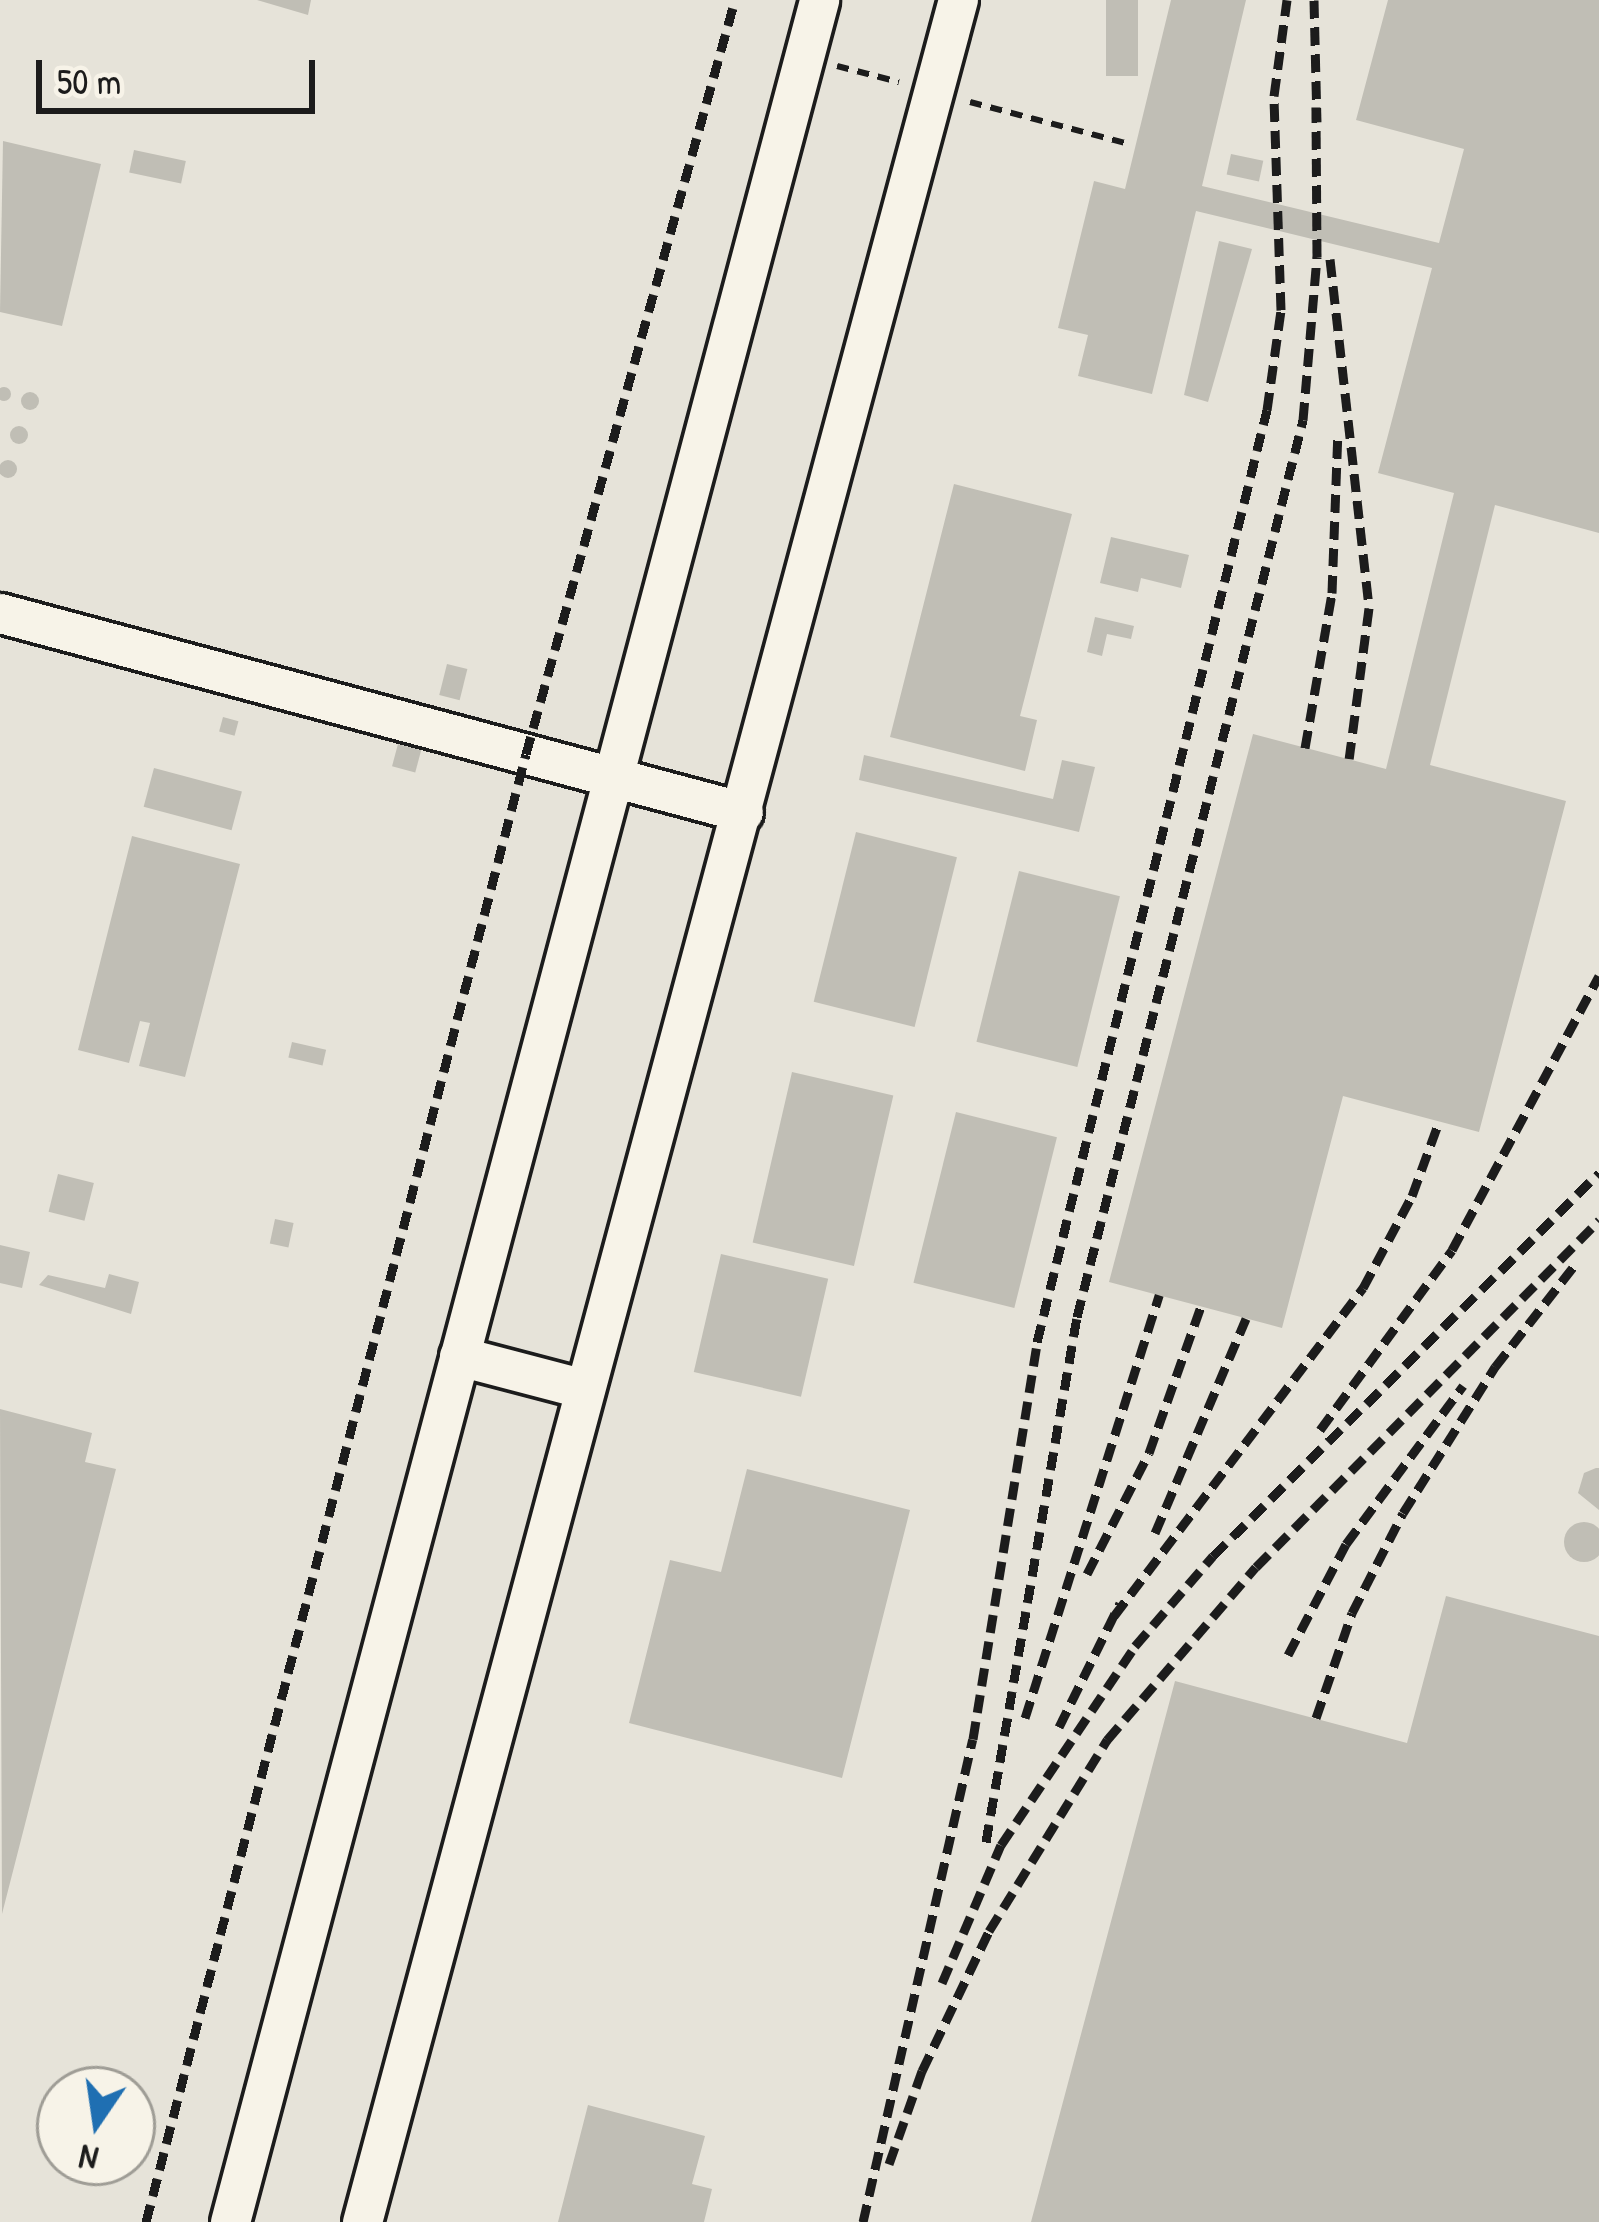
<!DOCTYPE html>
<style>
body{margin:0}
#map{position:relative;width:1599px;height:2222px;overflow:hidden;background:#f7f3e8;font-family:"Patrick Hand",sans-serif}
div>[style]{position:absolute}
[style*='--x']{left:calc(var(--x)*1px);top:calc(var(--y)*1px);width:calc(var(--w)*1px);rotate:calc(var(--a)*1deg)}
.built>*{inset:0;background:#e6e3d9}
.building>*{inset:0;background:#c0beb5;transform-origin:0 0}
.round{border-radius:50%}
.path>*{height:6px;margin-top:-3px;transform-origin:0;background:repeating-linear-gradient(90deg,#1c1c1c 0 12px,transparent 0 21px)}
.roads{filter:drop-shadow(3px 0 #1c1c1c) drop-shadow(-3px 0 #1c1c1c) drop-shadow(0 3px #1c1c1c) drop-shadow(0 -3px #1c1c1c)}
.minor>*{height:39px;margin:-19.5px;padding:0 19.5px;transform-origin:19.5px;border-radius:19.5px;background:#f7f3e8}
.rail>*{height:9px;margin-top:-4.5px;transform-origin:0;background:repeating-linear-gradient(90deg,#1c1c1c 0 18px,transparent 0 27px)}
span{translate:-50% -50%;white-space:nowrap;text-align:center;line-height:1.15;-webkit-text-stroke:9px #f7f3e8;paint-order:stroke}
.north{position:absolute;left:36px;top:2066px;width:120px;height:120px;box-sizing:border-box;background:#f7f3e8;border:3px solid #9f9d96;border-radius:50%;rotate:193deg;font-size:33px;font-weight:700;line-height:48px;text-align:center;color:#1c1c1c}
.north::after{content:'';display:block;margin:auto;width:42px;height:54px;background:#1f6fb2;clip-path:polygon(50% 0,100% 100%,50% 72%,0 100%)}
.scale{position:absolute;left:36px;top:60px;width:279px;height:54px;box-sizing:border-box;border:6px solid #1c1c1c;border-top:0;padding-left:15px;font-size:36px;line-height:42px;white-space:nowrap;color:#1c1c1c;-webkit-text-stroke:9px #f7f3e8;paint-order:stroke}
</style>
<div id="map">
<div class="built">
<i style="clip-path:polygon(evenodd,0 0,1599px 0,1599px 2222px,0 2222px,0 0,60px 2090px,132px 2090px,132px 2162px,60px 2162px,60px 2090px)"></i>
</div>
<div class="building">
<i style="clip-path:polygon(257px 0,311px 0,308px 15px)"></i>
<i style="left:1106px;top:0;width:32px;height:76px"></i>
<i style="clip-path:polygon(1171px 0,1246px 0,1202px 186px,1439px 243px,1464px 149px,1356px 120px,1388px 0,1599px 0,1599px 533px,1495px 505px,1430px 765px,1566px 801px,1479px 1132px,1343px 1096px,1282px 1328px,1109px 1282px,1253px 734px,1386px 769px,1454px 493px,1378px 473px,1432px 268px,1196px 211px,1152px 394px,1078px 376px,1088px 335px,1058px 328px,1094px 181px,1125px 189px)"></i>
<i style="clip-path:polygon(3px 141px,101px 164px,62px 326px,0 312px)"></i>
<i style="left:134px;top:150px;width:53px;height:23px;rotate:12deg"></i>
<i style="left:1231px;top:154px;width:33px;height:21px;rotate:12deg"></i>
<i style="clip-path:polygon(1219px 241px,1252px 249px,1208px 402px,1184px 395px)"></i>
<i class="round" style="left:-3px;top:387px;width:14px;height:14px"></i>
<i class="round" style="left:21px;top:392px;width:18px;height:18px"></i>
<i class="round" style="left:10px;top:426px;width:18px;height:18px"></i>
<i class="round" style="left:-1px;top:460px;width:18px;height:18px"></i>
<i style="clip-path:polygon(954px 484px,1072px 514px,1020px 716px,1037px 720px,1025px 771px,890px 737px)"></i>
<i style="clip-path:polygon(1111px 537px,1189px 555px,1181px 588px,1141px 578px,1138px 592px,1100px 583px)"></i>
<i style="clip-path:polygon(1095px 617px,1134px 626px,1131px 639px,1107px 634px,1102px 656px,1087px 652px)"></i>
<i style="left:447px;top:664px;width:21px;height:32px;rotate:14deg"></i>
<i style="left:223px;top:717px;width:16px;height:15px;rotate:15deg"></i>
<i style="left:398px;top:744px;width:24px;height:23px;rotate:15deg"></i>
<i style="clip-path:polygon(864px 755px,1053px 799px,1062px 760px,1095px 767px,1079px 832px,859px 780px)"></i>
<i style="left:154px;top:768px;width:91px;height:40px;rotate:15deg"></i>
<i style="left:856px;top:832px;width:104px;height:175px;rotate:14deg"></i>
<i style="clip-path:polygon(132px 836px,240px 864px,185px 1077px,139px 1066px,150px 1023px,140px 1021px,129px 1063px,78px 1050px)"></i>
<i style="left:1019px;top:871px;width:104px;height:176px;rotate:14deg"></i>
<i style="left:292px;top:1042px;width:35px;height:16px;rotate:13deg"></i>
<i style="left:792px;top:1072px;width:104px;height:175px;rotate:13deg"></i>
<i style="left:956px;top:1112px;width:104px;height:176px;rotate:14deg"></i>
<i style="left:58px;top:1174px;width:37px;height:39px;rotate:14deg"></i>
<i style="left:275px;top:1219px;width:19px;height:25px;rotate:12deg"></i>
<i style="clip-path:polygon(0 1245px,30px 1252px,22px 1288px,0 1283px)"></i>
<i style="left:721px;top:1254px;width:110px;height:121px;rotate:13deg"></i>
<i style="clip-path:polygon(109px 1274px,139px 1282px,131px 1314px,39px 1285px,48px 1275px,105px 1288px)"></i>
<i style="clip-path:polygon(0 1409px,92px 1433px,85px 1462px,116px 1469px,2px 1914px)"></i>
<i style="clip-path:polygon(1596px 1468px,1599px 1468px,1599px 1510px,1578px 1493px,1584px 1473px)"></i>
<i style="clip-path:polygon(747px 1469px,910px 1510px,842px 1778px,629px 1723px,670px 1560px,721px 1572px)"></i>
<i class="round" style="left:1564px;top:1522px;width:40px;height:40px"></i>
<i style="clip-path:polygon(1446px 1596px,1599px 1636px,1599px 2222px,1031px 2222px,1175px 1681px,1407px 1743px)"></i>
<i style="clip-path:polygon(588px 2105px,705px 2136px,692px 2184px,712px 2189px,704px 2222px,558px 2222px)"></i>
</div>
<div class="path">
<i style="--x:837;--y:66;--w:64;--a:14.5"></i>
<i style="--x:970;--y:102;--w:164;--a:14.8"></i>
</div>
<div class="roads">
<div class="minor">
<i style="--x:0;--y:613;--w:769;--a:14.99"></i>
<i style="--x:459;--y:1356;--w:130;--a:14.7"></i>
<i style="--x:230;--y:2222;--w:2299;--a:-75.15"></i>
<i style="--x:362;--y:2222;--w:2301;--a:-74.99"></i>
</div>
</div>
<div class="rail">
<i style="--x:1314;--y:0;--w:122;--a:88.6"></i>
<i style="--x:1330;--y:259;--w:351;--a:83.6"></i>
<i style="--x:1369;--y:608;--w:152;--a:97.5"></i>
<i style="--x:1305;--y:748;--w:157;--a:-80.1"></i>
<i style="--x:1332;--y:593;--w:161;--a:-87.9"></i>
<i style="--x:1320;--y:1430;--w:223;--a:-53.7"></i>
<i style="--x:1452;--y:1250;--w:311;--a:-61.8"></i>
<i style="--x:1155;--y:1533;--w:233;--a:-67"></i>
<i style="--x:1087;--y:1574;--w:136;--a:-62.9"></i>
<i style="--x:1149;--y:1453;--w:156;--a:-70.5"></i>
<i style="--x:1114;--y:1616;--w:412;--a:-52.8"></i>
<i style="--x:1363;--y:1288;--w:104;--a:-62"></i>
<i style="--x:1412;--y:1196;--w:79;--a:-70"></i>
<i style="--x:1288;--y:1655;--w:125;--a:-62.4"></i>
<i style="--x:1346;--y:1544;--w:197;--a:-53.5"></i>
<i style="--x:1025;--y:1718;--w:444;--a:-72.4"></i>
<i style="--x:1316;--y:1718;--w:111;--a:-71.1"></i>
<i style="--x:1352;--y:1613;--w:112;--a:-63"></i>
<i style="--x:1403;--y:1513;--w:173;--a:-57.8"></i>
<i style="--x:1495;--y:1367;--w:127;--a:-52"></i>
<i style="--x:1059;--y:1727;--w:138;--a:-63.8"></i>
<i style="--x:986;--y:1842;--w:533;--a:-80.17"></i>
<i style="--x:1077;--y:1317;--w:925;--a:-75.86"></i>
<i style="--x:1303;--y:420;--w:164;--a:-85.1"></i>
<i style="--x:1317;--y:257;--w:150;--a:-90.4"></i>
<i style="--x:942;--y:1983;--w:150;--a:-66.9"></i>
<i style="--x:1001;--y:1845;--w:240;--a:-56"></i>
<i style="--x:1135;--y:1646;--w:119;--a:-49.1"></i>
<i style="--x:1213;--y:1556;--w:544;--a:-44.78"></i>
<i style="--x:889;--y:2164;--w:99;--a:-70.5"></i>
<i style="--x:922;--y:2071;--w:155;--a:-64.4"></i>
<i style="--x:989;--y:1931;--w:225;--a:-58.3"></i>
<i style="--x:1107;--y:1740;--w:228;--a:-49.3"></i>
<i style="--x:1256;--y:1567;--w:488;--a:-45.3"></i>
<i style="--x:146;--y:2222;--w:1516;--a:-75.49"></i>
<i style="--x:526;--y:754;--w:782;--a:-74.51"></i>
<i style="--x:863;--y:2222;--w:495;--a:-77.2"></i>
<i style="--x:973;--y:1739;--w:402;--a:-80.8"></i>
<i style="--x:1037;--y:1342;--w:960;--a:-76.14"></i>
<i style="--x:1267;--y:410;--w:101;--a:-82"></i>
<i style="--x:1281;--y:310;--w:214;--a:-91.9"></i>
<i style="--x:1274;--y:96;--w:97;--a:-82.3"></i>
</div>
<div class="north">N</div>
<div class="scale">50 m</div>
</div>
